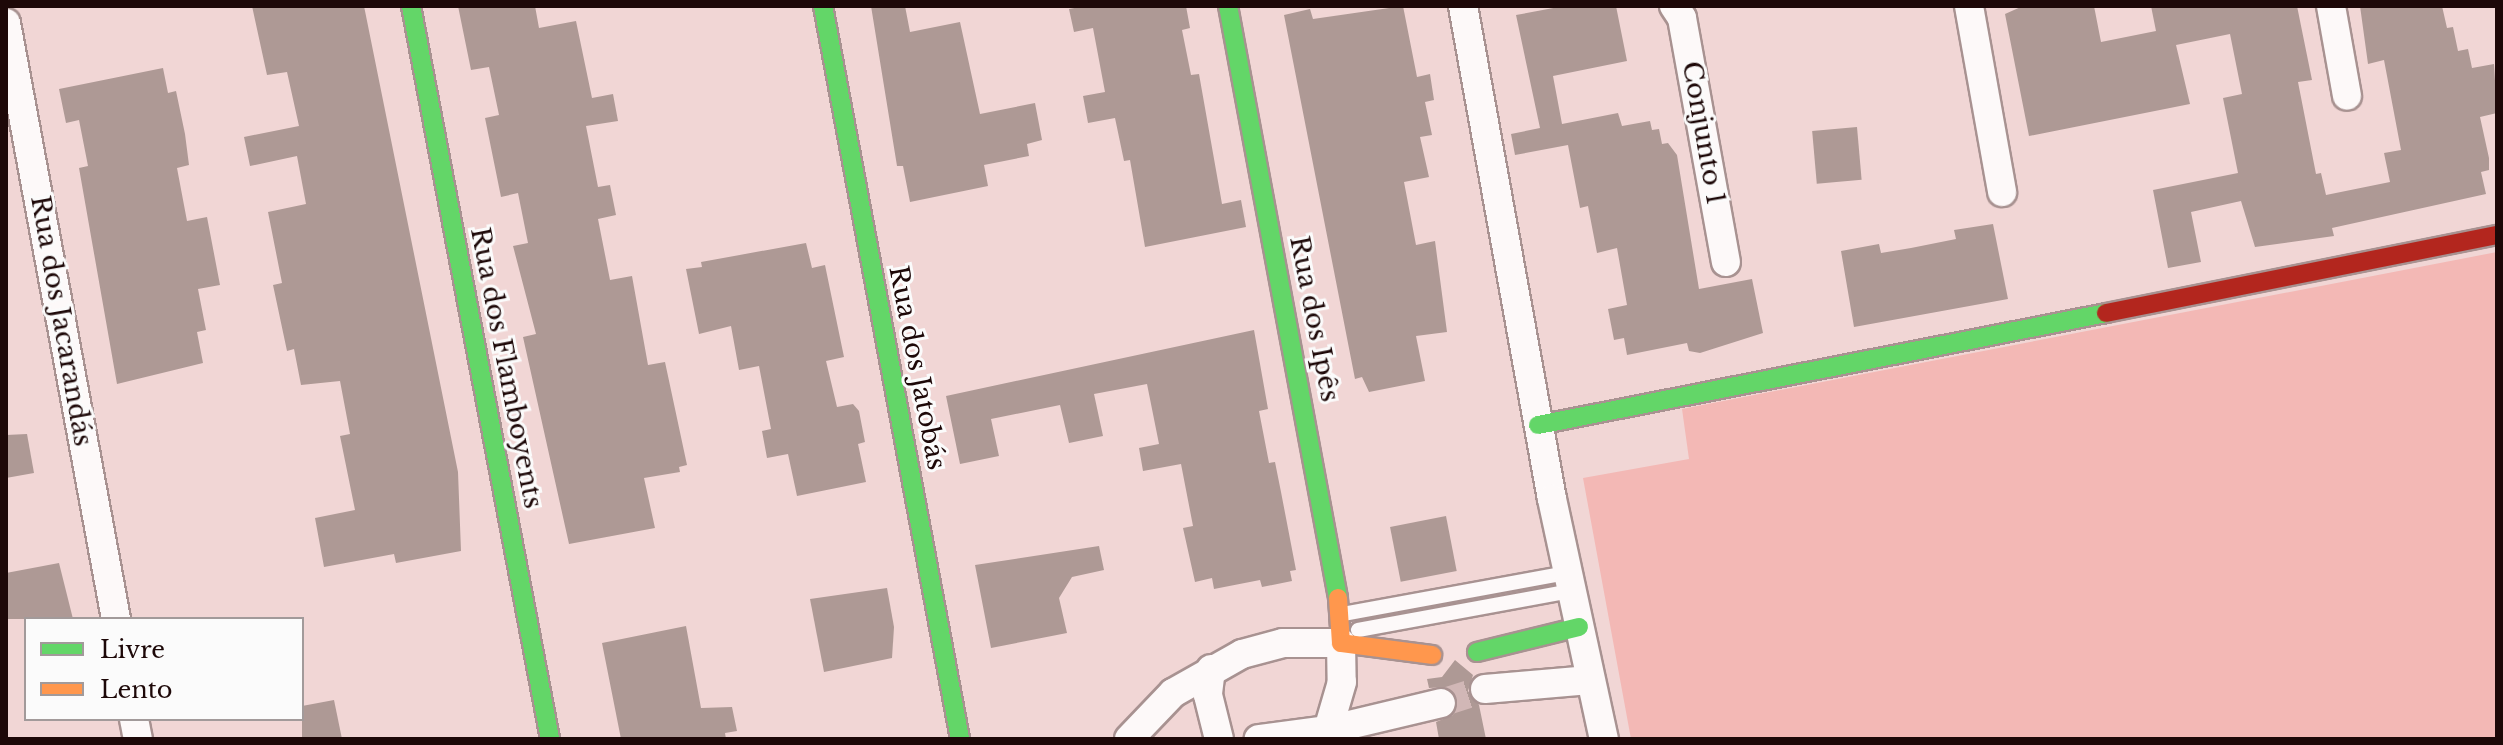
<!DOCTYPE html>
<meta charset="utf-8">
<style>
body{margin:0}
#map{position:relative;width:2503px;height:745px;overflow:hidden;background:#f1d6d5;font-family:"Libre Baskerville",serif}
div>[style]{position:absolute}
[style*='--x']{left:calc(var(--x)*1px);top:calc(var(--y)*1px);width:calc(var(--w)*1px);rotate:calc(var(--a)*1deg)}
.green>*{inset:0;background:#f3b8b5}
.building>*{inset:0;background:#ae9995;transform-origin:0 0}
.street-tunnel>*{height:28px;margin-top:-14px;transform-origin:0;background:repeating-linear-gradient(90deg,#d1b7b6 0 28px,transparent 0 42px)}
.roads{filter:drop-shadow(2px 0 #a89291) drop-shadow(-2px 0 #a89291) drop-shadow(0 2px #a89291) drop-shadow(0 -2px #a89291)}
.lane>*{height:14px;margin:-7px;padding:0 7px;transform-origin:7px;border-radius:7px;background:#fdf9f9}
.street>*{height:28px;margin:-14px;padding:0 14px;transform-origin:14px;border-radius:14px;background:#fdf9f9}
.fast>*{height:18px;margin:-9px;padding:0 9px;transform-origin:9px;border-radius:9px;background:#63d668}
.slow>*{height:18px;margin:-9px;padding:0 9px;transform-origin:9px;border-radius:9px;background:#ff974d}
.jam>*{height:18px;margin:-9px;padding:0 9px;transform-origin:9px;border-radius:9px;background:#b3261e}
span{translate:-50% -50%;white-space:nowrap;text-align:center;line-height:1.15;-webkit-text-stroke:6px #fbfbfb;paint-order:stroke}
.street-label{font-size:26px;color:#1d0808}
.frame{position:absolute;inset:0;border:8px solid #1d0808;pointer-events:none}
.legend{position:absolute;left:24px;top:617px;width:280px;height:104px;box-sizing:border-box;background:#fbfbfb;border:2px solid #a29a9a;margin:0;padding:10px 14px;list-style:none;font-size:24px;color:#1d0808}
.legend li{display:flex;align-items:center;gap:16px;height:40px}
.legend b{width:40px;border:2px solid #a29a9a}
</style>
<div id="map">
<div class="green">
<i style="clip-path:polygon(2497px 252px,2497px 739px,1631px 739px,1583px 478px,1689px 459px,1682px 409px)"></i>
</div>
<div class="building">
<i style="clip-path:polygon(252px 6px,364px 6px,458px 472px,461px 551px,396px 563px,394px 554px,324px 567px,315px 518px,355px 510px,340px 436px,350px 434px,340px 381px,301px 385px,294px 349px,287px 351px,273px 285px,282px 283px,268px 212px,306px 204px,297px 156px,250px 166px,244px 137px,299px 126px,287px 72px,267px 75px)"></i>
<i style="clip-path:polygon(458px 6px,535px 6px,539px 28px,576px 21px,592px 98px,613px 94px,618px 121px,586px 126px,598px 187px,610px 185px,616px 215px,598px 219px,610px 280px,632px 276px,648px 365px,665px 362px,687px 465px,679px 467px,680px 472px,644px 478px,655px 528px,569px 544px,523px 337px,536px 334px,513px 246px,528px 243px,518px 193px,501px 197px,485px 118px,499px 115px,489px 67px,471px 70px)"></i>
<i style="clip-path:polygon(871px 6px,905px 6px,910px 32px,960px 22px,980px 114px,1035px 103px,1042px 140px,1027px 144px,1029px 156px,984px 165px,988px 186px,910px 202px,903px 166px,897px 166px)"></i>
<i style="clip-path:polygon(1085px 6px,1186px 6px,1190px 28px,1182px 30px,1191px 75px,1199px 74px,1222px 204px,1241px 200px,1246px 227px,1145px 247px,1130px 160px,1124px 161px,1115px 118px,1088px 123px,1083px 96px,1105px 92px,1093px 28px,1074px 32px,1069px 9px)"></i>
<i style="clip-path:polygon(1403px 6px,1417px 77px,1430px 74px,1434px 100px,1425px 102px,1432px 135px,1420px 137px,1429px 177px,1404px 182px,1416px 245px,1435px 241px,1447px 332px,1416px 336px,1425px 381px,1369px 392px,1362px 377px,1355px 379px,1284px 15px,1310px 9px,1313px 19px)"></i>
<i style="clip-path:polygon(1564px 6px,1616px 6px,1627px 61px,1553px 76px,1562px 124px,1618px 113px,1622px 126px,1650px 121px,1652px 130px,1659px 129px,1662px 144px,1668px 143px,1677px 155px,1699px 289px,1752px 279px,1763px 333px,1700px 353px,1689px 351px,1687px 343px,1627px 355px,1624px 338px,1614px 340px,1608px 309px,1627px 305px,1617px 248px,1597px 253px,1588px 206px,1580px 208px,1568px 145px,1515px 155px,1511px 134px,1540px 128px,1516px 15px)"></i>
<i style="clip-path:polygon(2023px 6px,2094px 6px,2101px 42px,2156px 31px,2151px 6px,2297px 6px,2312px 80px,2298px 82px,2316px 174px,2321px 173px,2326px 195px,2390px 182px,2384px 153px,2401px 150px,2384px 60px,2368px 64px,2360px 6px,2442px 6px,2447px 28px,2453px 27px,2458px 51px,2468px 49px,2472px 68px,2494px 64px,2497px 113px,2480px 117px,2489px 158px,2489px 170px,2481px 172px,2486px 194px,2332px 228px,2334px 236px,2255px 247px,2241px 201px,2191px 212px,2201px 262px,2168px 268px,2153px 190px,2238px 173px,2223px 98px,2242px 94px,2230px 34px,2176px 45px,2190px 104px,2029px 136px,2005px 14px)"></i>
<i style="clip-path:polygon(163px 68px,168px 93px,176px 91px,185px 134px,189px 165px,177px 168px,187px 221px,207px 217px,220px 285px,198px 289px,206px 330px,197px 332px,203px 363px,117px 384px,79px 168px,88px 166px,79px 120px,66px 123px,59px 89px)"></i>
<i style="left:1857px;top:127px;width:53px;height:45px;rotate:85deg"></i>
<i style="clip-path:polygon(1993px 224px,2008px 299px,1854px 327px,1841px 251px,1879px 244px,1881px 253px,1911px 248px,1956px 239px,1954px 230px)"></i>
<i style="clip-path:polygon(806px 243px,812px 268px,825px 265px,844px 357px,826px 361px,837px 407px,853px 404px,859px 411px,865px 442px,858px 444px,866px 482px,797px 496px,788px 454px,767px 458px,762px 431px,771px 429px,759px 366px,739px 370px,731px 326px,699px 334px,686px 269px,702px 267px,701px 262px)"></i>
<i style="clip-path:polygon(1254px 330px,1268px 409px,1259px 411px,1269px 463px,1275px 462px,1281px 492px,1296px 570px,1290px 571px,1292px 581px,1262px 587px,1260px 580px,1214px 589px,1212px 578px,1195px 582px,1183px 528px,1193px 526px,1181px 464px,1143px 471px,1139px 448px,1159px 444px,1147px 384px,1094px 394px,1103px 436px,1069px 443px,1060px 405px,991px 419px,999px 456px,960px 464px,946px 396px)"></i>
<i style="clip-path:polygon(27px 434px,34px 473px,6px 478px,6px 435px)"></i>
<i style="left:1446px;top:516px;width:56px;height:57px;rotate:79deg"></i>
<i style="clip-path:polygon(1099px 546px,1104px 570px,1072px 577px,1059px 598px,1067px 633px,991px 648px,975px 565px)"></i>
<i style="clip-path:polygon(59px 563px,73px 619px,6px 619px,6px 573px)"></i>
<i style="clip-path:polygon(887px 588px,894px 627px,892px 658px,824px 672px,810px 599px)"></i>
<i style="clip-path:polygon(686px 626px,701px 708px,732px 707px,737px 731px,725px 733px,726px 739px,621px 739px,602px 643px)"></i>
<i style="clip-path:polygon(1455px 660px,1473px 675px,1468px 691px,1479px 705px,1486px 739px,1439px 739px,1436px 722px,1453px 715px,1458px 700px,1447px 687px,1429px 688px,1427px 679px,1442px 677px)"></i>
<i style="clip-path:polygon(334px 700px,342px 739px,302px 739px,302px 706px)"></i>
</div>
<div class="street-tunnel">
<i style="--x:1441;--y:703;--w:46;--a:-17.7"></i>
</div>
<div class="roads">
<div class="lane">
<i style="--x:1343;--y:614;--w:228;--a:-10.4"></i>
<i style="--x:1358;--y:630;--w:217;--a:-10.4"></i>
</div>
<div class="street">
<i style="--x:1463;--y:6;--w:501;--a:79.77"></i>
<i style="--x:1552;--y:499;--w:246;--a:77.8"></i>
<i style="--x:1674;--y:6;--w:14;--a:56"></i>
<i style="--x:1682;--y:18;--w:248;--a:79.8"></i>
<i style="--x:1969;--y:6;--w:189;--a:79.9"></i>
<i style="--x:2331;--y:6;--w:91;--a:79.9"></i>
<i style="--x:6;--y:23;--w:606;--a:79.54"></i>
<i style="--x:1211;--y:669;--w:26;--a:97"></i>
<i style="--x:1208;--y:695;--w:45;--a:76"></i>
<i style="--x:1485;--y:689;--w:105;--a:-4.9"></i>
<i style="--x:134;--y:719;--w:20;--a:79"></i>
<i style="--x:1328;--y:730;--w:116;--a:-13.4"></i>
<i style="--x:1129;--y:739;--w:64;--a:-46.3"></i>
<i style="--x:1173;--y:693;--w:79;--a:-29.5"></i>
<i style="--x:1242;--y:654;--w:42;--a:-15"></i>
<i style="--x:1283;--y:643;--w:58;--a:0"></i>
<i style="--x:1341;--y:643;--w:39;--a:89"></i>
<i style="--x:1342;--y:682;--w:50;--a:106.3"></i>
<i style="--x:1328;--y:730;--w:70;--a:172.6"></i>
</div>
<div class="fast">
<i style="--x:411;--y:6;--w:746;--a:79.26"></i>
<i style="--x:823;--y:6;--w:746;--a:79.41"></i>
<i style="--x:1228;--y:6;--w:602;--a:79.47"></i>
<i style="--x:1538;--y:425;--w:579;--a:-11.15"></i>
<i style="--x:1477;--y:652;--w:105;--a:-13.8"></i>
</div>
<div class="slow">
<i style="--x:1338;--y:598;--w:45;--a:86.2"></i>
<i style="--x:1341;--y:643;--w:92;--a:7.5"></i>
</div>
<div class="jam">
<i style="--x:2106;--y:313;--w:399;--a:-11.3"></i>
</div>
</div>
<div class="street-label">
<span style="left:1703px;top:133px;rotate:80deg">Conjunto 1</span>
<span style="left:1314px;top:319px;rotate:79deg">Rua dos Ipês</span>
<span style="left:61px;top:321px;rotate:80deg">Rua dos Jacarandás</span>
<span style="left:506px;top:368px;rotate:79deg">Rua dos Flamboyents</span>
<span style="left:917px;top:368px;rotate:79deg">Rua dos Jatobás</span>
</div>
<div class="frame"></div>
<ul class="legend">
<li><b style="height:10px;background:#63d668"></b>Livre</li>
<li><b style="height:10px;background:#ff974d"></b>Lento</li>
</ul>
</div>
